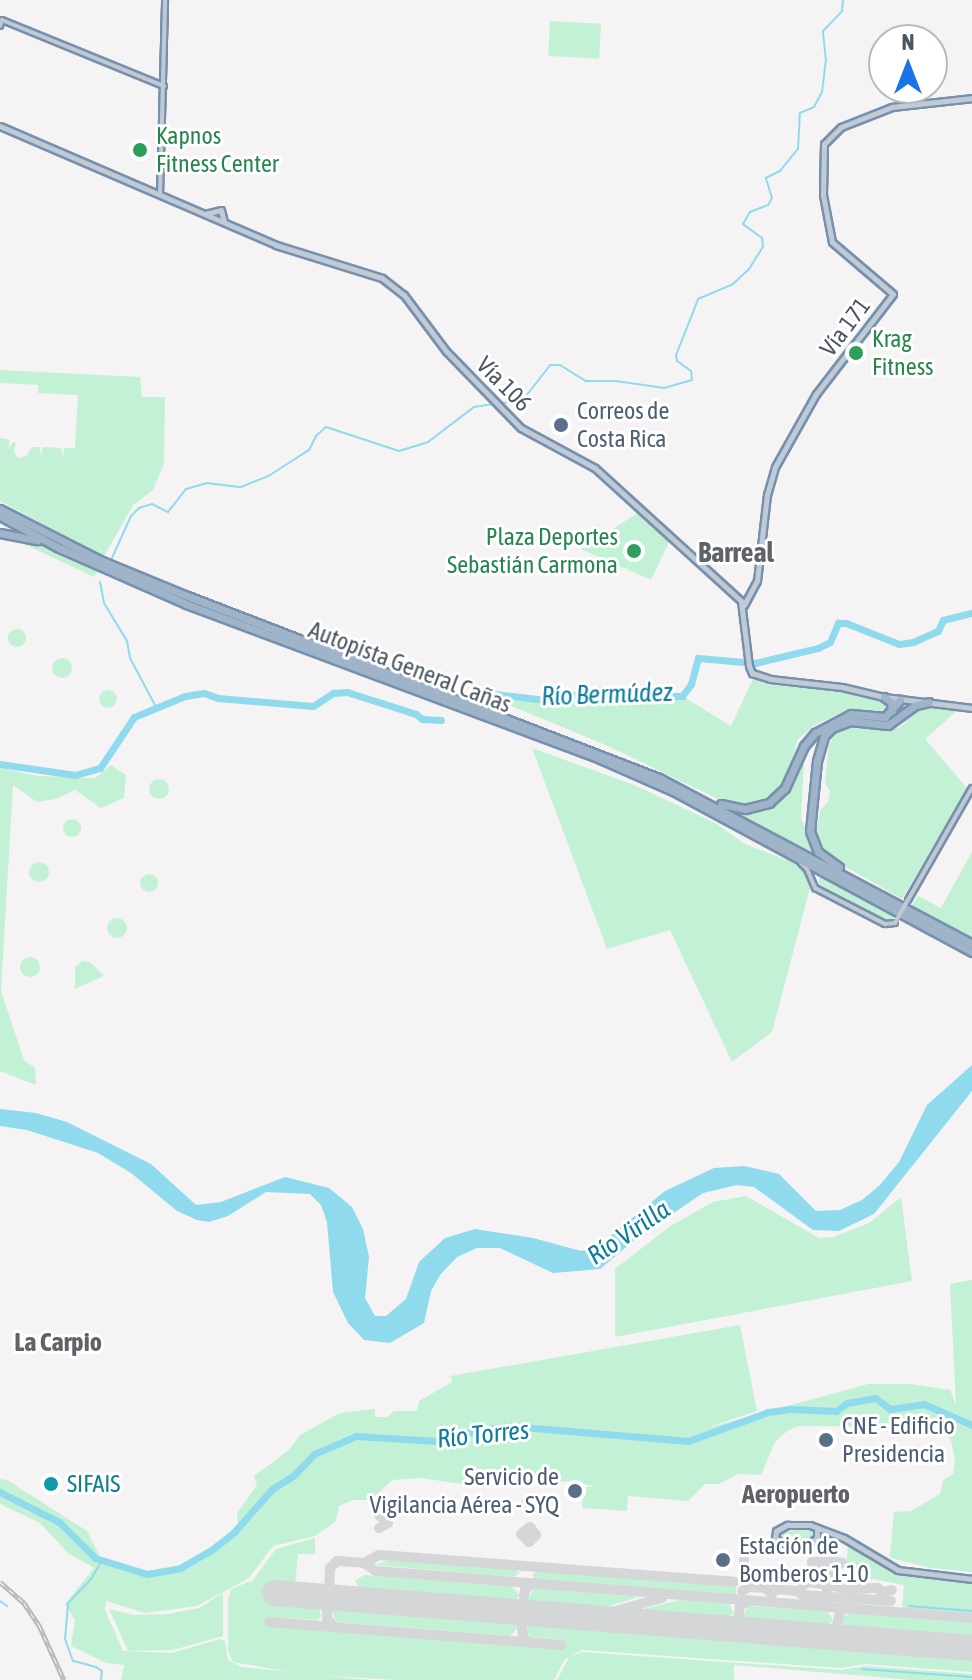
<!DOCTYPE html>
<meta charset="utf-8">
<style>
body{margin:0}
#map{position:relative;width:972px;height:1680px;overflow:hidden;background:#f5f3f3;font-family:"Asap Condensed",sans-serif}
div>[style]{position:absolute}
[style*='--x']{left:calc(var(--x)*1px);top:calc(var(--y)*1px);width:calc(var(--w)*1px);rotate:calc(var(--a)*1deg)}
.green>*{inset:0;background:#c3f1d5;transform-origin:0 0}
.round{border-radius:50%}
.water>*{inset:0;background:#90daee}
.stream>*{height:2px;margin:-1px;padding:0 1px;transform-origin:1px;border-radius:1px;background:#90daee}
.river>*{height:7px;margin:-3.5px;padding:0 3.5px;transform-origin:3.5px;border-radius:3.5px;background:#90daee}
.taxiway>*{height:10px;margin:-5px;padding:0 5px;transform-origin:5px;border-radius:5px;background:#d5d6d8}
.runway>*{height:26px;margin:-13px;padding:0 13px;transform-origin:13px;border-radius:13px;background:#d5d6d8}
.roads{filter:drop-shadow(2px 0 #7690ad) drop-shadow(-2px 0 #7690ad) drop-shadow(0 2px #7690ad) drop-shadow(0 -2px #7690ad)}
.tertiary>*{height:4px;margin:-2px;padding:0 2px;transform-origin:2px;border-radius:2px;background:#c1cad2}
.secondary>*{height:5px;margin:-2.5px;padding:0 2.5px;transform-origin:2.5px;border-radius:2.5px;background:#c1cbd6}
.trunk>*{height:7px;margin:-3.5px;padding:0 3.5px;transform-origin:3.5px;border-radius:3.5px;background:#9fb4c9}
.rail>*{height:5px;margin-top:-2.5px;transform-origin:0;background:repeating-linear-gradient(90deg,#fff 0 6px,#b5b8bd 0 12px);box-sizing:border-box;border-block:2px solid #b5b8bd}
.tertiary-bridge>*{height:4px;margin:-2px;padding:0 2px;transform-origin:2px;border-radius:2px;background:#c1cad2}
.dots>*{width:22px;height:22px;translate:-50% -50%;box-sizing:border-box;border:4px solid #fff;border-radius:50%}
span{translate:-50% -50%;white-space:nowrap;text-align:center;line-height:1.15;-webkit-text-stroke:6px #fff;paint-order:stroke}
.leisure-label{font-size:24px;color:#27864d}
.left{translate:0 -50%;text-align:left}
.right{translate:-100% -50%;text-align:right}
.street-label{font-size:24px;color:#4a5661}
.service-label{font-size:24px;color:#4e5e75}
.culture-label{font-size:24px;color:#0d838f}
.water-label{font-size:26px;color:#0c7c9b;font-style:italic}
.neighbourhood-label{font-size:26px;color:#5f6368;font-weight:700}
.quarter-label{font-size:28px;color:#5f6368;font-weight:700}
.north{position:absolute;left:868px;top:24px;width:80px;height:80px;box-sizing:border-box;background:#fff;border:2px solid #b7bbc0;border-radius:50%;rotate:0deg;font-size:22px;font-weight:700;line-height:32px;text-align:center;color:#4a5661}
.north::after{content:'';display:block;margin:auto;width:28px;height:36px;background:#1a73e8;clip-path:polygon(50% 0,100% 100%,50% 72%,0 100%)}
</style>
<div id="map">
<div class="green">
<i style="left:550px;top:21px;width:51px;height:35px;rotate:3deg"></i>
<i style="clip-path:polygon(0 370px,140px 377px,142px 397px,165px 397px,164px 463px,153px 490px,133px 505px,104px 556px,0 501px,0 438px,10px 440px,8px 449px,13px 442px,16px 443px,14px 452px,18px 458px,26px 456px,32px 447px,40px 447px,41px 456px,43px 447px,61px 448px,63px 457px,64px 448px,75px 448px,78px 395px,38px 393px,38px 385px,0 383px)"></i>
<i style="clip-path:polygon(638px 513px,669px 542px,651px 580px,581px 549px)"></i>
<i style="clip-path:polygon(5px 535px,49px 545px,99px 569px,94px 577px)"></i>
<i class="round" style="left:8px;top:629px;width:18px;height:18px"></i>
<i class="round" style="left:52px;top:658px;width:20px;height:20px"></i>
<i style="clip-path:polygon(753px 679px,769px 685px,848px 692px,883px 701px,888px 706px,879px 712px,842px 712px,815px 725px,798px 739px,788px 774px,779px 789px,761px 801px,740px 804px,722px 801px,608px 746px,478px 692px,546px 700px,601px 690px,625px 696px,682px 696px,731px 726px)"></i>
<i class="round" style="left:99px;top:690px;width:18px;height:18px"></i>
<i style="clip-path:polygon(919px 707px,959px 709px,925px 739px,967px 788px,902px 899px,827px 856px,818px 843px,816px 829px,821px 809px,828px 802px,830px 791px,825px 783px,829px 745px,836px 732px,855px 725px,892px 730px,902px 726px)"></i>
<i style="clip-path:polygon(532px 748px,634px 785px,715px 823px,745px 844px,797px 864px,805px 872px,810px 888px,772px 1032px,732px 1062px,670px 930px,607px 949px)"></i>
<i style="clip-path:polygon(804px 762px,801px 818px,816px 854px,732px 812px,753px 813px,773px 805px,787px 791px)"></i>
<i style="clip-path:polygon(111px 765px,126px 775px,124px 798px,101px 808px,75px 790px,56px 799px,37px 802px,13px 785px,1px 991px,24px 1060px,35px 1068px,36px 1085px,0 1071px,0 768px,38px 776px,95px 778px)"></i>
<i class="round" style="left:149px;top:779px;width:20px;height:20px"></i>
<i class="round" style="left:63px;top:819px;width:18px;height:18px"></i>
<i style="clip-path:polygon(972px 852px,972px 940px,911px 906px,918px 896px,941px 908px)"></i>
<i class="round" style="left:29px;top:862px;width:20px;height:20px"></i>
<i class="round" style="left:140px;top:874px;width:18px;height:18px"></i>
<i style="clip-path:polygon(824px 876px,894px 914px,894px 919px,888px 922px,819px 886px,819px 879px)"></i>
<i class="round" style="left:107px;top:918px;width:20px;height:20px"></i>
<i class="round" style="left:20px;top:957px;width:20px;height:20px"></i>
<i style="clip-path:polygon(82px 961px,90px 962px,104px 976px,75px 989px,75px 967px)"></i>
<i style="clip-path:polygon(746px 1196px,819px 1238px,833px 1237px,869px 1223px,901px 1197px,912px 1281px,615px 1337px,615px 1269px,669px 1227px,713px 1202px)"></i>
<i style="clip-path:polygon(972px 1280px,972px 1572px,931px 1568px,891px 1558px,890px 1555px,894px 1512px,911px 1511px,940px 1494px,943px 1480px,953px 1474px,955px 1459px,951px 1440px,931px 1420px,906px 1427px,799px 1426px,787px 1431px,775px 1442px,761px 1475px,739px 1474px,719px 1484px,705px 1484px,688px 1501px,628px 1496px,627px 1511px,582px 1508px,583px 1487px,595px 1487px,574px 1481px,541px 1482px,532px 1477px,499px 1476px,498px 1480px,489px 1483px,463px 1484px,420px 1478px,392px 1480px,371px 1500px,353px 1500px,339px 1506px,336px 1521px,315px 1536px,273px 1546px,249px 1578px,197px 1606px,145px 1613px,106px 1601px,105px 1610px,123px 1651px,172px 1653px,220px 1639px,225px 1641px,228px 1660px,241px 1667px,369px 1680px,121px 1680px,124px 1665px,106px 1663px,71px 1646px,75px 1620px,65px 1604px,94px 1568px,68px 1553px,40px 1523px,0 1504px,0 1479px,7px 1480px,87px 1531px,102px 1561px,147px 1574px,180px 1568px,210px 1551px,238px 1527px,237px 1513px,257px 1485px,254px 1476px,289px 1450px,300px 1435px,340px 1413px,375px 1409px,375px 1417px,387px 1417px,394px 1411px,417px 1411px,419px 1401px,452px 1382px,451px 1376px,740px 1325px,757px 1411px,703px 1429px,868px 1384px,911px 1384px,950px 1390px,956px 1405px,950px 1284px)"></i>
<i style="clip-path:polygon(799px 1528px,809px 1529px,815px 1535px,798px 1542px,780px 1540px,777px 1536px)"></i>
<i style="clip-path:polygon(315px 1538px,315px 1554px,298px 1554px,295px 1586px,268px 1585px,268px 1599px,319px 1604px,321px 1617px,316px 1620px,270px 1617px,269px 1625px,562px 1648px,562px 1640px,530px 1637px,526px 1629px,534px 1621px,972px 1656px,972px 1672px,865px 1664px,841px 1668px,582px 1650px,565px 1659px,554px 1680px,395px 1680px,302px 1674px,233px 1662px,228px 1651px,228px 1600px,231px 1589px,253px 1580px,276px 1549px)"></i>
<i style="clip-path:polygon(848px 1544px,897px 1572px,972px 1582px,972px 1615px,902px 1610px,904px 1585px,846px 1574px)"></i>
<i style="clip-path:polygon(391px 1559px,512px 1568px,520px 1573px,513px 1577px,375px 1565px)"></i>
<i style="clip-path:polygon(539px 1570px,736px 1585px,736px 1596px,535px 1579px,532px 1575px)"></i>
<i style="clip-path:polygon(364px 1575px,511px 1586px,520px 1595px,512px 1603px,361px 1591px,355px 1581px)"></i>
<i style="clip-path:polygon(535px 1588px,639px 1597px,602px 1608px,539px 1605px,533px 1605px,528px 1598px)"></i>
<i style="clip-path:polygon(223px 1593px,223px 1636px,173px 1650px,128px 1651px,109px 1609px,135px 1615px,168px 1614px,199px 1608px)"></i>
<i style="clip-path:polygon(680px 1600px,729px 1603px,734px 1614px,723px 1619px,631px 1612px)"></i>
<i style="clip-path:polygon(339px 1605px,510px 1619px,518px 1627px,510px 1636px,336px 1622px,332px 1611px)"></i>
<i style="clip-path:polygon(748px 1606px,827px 1611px,833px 1620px,824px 1628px,749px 1622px,743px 1617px)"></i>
<i style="clip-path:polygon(851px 1612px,972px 1622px,972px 1640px,849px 1630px,843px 1626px,842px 1618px)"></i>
<i style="clip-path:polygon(582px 1652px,841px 1670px,865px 1666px,972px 1674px,972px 1680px,912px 1680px,734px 1665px,734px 1680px,557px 1680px,569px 1657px)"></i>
</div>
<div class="water">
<i style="clip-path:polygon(972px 1065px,972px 1091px,874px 1214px,839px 1231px,813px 1230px,754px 1187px,737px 1185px,703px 1193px,637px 1238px,600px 1269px,553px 1273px,500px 1248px,477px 1248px,457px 1257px,440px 1275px,431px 1291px,424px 1323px,390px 1343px,364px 1340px,348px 1323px,333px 1292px,327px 1222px,321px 1205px,310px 1194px,266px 1192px,228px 1216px,209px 1222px,197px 1220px,177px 1211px,131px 1173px,98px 1153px,27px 1130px,0 1126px,0 1109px,36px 1113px,67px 1122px,151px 1164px,196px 1205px,221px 1202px,285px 1177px,329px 1188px,352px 1207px,363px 1229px,369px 1257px,365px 1298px,375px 1316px,386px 1316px,406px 1299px,419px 1262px,445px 1238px,475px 1229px,533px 1238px,581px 1251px,596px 1248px,665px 1191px,714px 1168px,744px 1166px,779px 1174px,816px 1211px,840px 1210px,862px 1200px,880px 1185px,899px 1162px,927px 1105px)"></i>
</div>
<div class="stream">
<i style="--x:500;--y:403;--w:16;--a:-4"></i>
<i style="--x:516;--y:402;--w:12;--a:-31"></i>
<i style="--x:526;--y:396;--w:39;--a:-52"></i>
<i style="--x:550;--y:365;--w:10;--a:0"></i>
<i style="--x:560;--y:365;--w:31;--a:32"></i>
<i style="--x:586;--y:381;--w:30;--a:0"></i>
<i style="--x:616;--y:381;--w:49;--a:8.3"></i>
<i style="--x:664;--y:388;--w:29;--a:-16"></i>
<i style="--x:692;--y:380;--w:9;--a:-96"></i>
<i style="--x:691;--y:371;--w:17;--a:-144"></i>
<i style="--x:677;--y:361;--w:6;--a:-99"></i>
<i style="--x:676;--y:355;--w:48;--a:-68.2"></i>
<i style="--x:694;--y:310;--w:12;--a:-70"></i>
<i style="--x:698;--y:299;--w:38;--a:-23"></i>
<i style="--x:733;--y:284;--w:22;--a:-43"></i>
<i style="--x:749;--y:269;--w:26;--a:-58"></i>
<i style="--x:763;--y:247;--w:9;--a:-96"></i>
<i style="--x:762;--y:238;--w:24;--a:-144"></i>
<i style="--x:743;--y:224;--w:14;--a:-60"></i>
<i style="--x:750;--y:212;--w:19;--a:-21"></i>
<i style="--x:768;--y:205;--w:8;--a:-60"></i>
<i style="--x:772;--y:198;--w:21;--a:-107"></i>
<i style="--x:766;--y:178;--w:16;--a:-27"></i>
<i style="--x:780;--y:171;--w:28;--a:-51"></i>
<i style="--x:798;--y:149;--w:36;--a:-87"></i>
<i style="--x:800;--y:113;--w:15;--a:-23"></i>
<i style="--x:814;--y:107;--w:17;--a:-62"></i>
<i style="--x:822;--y:92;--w:31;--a:-83"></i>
<i style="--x:826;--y:61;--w:30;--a:-96"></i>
<i style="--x:823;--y:31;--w:28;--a:-46"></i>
<i style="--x:842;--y:11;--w:11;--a:-85"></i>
<i style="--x:112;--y:558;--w:46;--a:-65.7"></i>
<i style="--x:131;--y:516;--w:11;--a:-45"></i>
<i style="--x:139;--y:508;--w:14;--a:-17"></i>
<i style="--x:152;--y:504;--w:18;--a:27"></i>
<i style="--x:168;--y:512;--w:29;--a:-52"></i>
<i style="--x:186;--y:489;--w:22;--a:-16"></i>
<i style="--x:207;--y:483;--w:34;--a:7"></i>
<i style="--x:241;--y:487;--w:31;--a:-22"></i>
<i style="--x:270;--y:475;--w:46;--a:-32.7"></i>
<i style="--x:309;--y:450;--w:16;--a:-63"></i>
<i style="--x:316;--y:436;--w:13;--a:-42"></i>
<i style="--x:326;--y:427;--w:77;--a:18.2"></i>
<i style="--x:399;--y:451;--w:30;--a:-17"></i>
<i style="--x:428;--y:442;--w:58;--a:-37.3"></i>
<i style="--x:474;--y:407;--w:20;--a:-9"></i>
<i style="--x:100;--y:582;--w:21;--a:79"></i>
<i style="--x:104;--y:603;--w:44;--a:58.8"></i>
<i style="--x:127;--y:641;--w:17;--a:80"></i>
<i style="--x:130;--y:658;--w:55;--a:62"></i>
<i style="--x:0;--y:1601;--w:9;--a:36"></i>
<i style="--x:909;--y:1606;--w:63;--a:4.5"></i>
<i style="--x:862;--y:1669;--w:110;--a:4.2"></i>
<i style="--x:101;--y:1680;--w:9;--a:-84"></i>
<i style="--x:102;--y:1671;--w:7;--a:-146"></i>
<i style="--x:96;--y:1667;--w:24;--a:-165"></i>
<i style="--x:73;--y:1661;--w:23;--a:-110"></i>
<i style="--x:65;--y:1639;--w:36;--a:-85"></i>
<i style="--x:68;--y:1603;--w:33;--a:-46"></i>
<i style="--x:91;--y:1579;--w:21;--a:-59"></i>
</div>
<div class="river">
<i style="--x:478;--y:692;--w:68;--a:6.7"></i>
<i style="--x:546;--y:700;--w:56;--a:-10.3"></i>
<i style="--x:601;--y:690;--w:25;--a:14"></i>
<i style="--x:625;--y:696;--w:57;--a:0"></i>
<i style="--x:682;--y:696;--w:15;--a:-53"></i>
<i style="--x:691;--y:684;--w:27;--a:-75"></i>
<i style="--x:698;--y:658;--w:57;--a:5"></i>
<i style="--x:755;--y:663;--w:65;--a:-13.4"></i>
<i style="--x:818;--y:648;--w:13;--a:-27"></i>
<i style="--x:830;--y:642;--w:21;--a:-67"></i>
<i style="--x:838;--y:623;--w:8;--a:0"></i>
<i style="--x:846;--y:623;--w:57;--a:21.6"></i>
<i style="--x:899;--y:644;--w:14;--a:-8"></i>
<i style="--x:913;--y:642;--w:27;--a:-24"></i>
<i style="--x:938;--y:631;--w:12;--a:-66"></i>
<i style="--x:943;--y:620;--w:30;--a:-14"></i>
<i style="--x:0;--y:764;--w:76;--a:8.3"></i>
<i style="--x:75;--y:775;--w:26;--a:-16"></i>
<i style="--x:100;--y:768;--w:61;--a:-56.3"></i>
<i style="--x:134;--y:717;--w:55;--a:-22.4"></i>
<i style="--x:185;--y:696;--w:19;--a:-9"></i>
<i style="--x:204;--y:693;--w:15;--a:20"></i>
<i style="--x:218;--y:698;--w:95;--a:4.8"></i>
<i style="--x:313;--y:706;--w:24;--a:-33"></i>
<i style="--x:333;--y:693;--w:14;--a:-4"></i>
<i style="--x:347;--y:692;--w:72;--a:17.7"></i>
<i style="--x:416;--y:714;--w:8;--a:40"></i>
<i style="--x:422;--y:719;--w:19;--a:3"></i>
<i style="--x:0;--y:1492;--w:66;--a:27"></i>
<i style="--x:59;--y:1522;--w:51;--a:45"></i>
<i style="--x:95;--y:1558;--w:54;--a:17.1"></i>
<i style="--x:147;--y:1574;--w:34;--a:-10"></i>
<i style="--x:180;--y:1568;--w:34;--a:-30"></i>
<i style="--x:210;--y:1551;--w:31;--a:-38"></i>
<i style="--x:234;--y:1532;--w:57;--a:-48.5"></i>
<i style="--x:272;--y:1489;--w:26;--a:-32"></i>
<i style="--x:294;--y:1475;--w:29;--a:-46"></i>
<i style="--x:314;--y:1454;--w:46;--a:-23.2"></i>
<i style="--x:356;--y:1436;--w:82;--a:3.5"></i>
<i style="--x:438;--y:1441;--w:41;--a:-15.4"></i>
<i style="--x:478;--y:1430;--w:32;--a:-7"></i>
<i style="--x:510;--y:1426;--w:179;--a:4.8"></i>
<i style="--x:688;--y:1441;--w:85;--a:-19.9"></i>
<i style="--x:768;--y:1412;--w:22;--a:-8"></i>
<i style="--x:790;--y:1409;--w:46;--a:2.5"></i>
<i style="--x:836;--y:1411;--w:14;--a:-36"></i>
<i style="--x:847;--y:1403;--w:28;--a:-10"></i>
<i style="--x:875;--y:1398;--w:19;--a:36"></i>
<i style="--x:890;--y:1409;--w:34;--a:-8"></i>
<i style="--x:924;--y:1404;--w:52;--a:23.6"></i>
</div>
<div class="taxiway">
<i style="--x:526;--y:1504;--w:8;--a:50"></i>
<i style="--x:531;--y:1510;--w:8;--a:-40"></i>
<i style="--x:530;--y:1527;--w:10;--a:53"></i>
<i style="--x:536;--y:1535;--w:10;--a:135"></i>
<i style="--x:529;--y:1542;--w:11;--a:-135"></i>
<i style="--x:521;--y:1534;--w:11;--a:-38"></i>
<i style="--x:379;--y:1528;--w:10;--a:-29"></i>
<i style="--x:388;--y:1523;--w:11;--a:-139"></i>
<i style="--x:364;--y:1563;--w:17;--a:-28"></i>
<i style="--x:379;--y:1555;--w:356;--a:4.3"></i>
<i style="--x:828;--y:1570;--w:16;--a:-27"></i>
<i style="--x:842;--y:1563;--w:9;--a:-167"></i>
<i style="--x:833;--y:1561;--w:5;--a:143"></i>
<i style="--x:743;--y:1579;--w:6;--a:-39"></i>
<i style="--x:748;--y:1575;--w:18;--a:3"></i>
<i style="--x:766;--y:1576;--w:11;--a:56"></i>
<i style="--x:743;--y:1579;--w:20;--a:-87"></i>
<i style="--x:772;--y:1582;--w:8;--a:-40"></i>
<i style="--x:778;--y:1577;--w:21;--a:3"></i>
<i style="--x:799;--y:1578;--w:8;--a:60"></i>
<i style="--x:803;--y:1585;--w:7;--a:-27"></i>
<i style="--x:809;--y:1582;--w:43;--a:9.5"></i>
<i style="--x:851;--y:1589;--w:27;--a:-2"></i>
<i style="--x:878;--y:1588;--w:5;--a:53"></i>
<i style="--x:881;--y:1592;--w:11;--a:-10"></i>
<i style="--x:742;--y:1591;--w:8;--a:-30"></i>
<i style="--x:749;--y:1587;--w:17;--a:3"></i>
<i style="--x:766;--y:1588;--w:8;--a:50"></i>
<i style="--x:771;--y:1594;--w:8;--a:-40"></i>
<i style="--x:777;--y:1589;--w:19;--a:6"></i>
<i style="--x:796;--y:1591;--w:8;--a:30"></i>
<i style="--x:803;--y:1595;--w:88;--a:3.9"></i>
<i style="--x:827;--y:1592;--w:28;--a:-86"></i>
<i style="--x:829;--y:1564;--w:2;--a:-117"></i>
<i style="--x:828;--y:1562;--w:16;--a:180"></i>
<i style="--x:812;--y:1562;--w:6;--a:81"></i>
<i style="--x:813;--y:1568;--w:16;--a:15"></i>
<i style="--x:523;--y:1604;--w:11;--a:135"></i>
<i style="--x:515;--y:1612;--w:8;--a:40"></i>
<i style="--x:521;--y:1617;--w:20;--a:84"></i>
<i style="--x:523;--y:1637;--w:7;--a:45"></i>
<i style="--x:574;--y:1616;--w:34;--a:-5"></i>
<i style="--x:608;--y:1613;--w:56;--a:-15.5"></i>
<i style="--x:522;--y:1621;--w:12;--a:-42"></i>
<i style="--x:531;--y:1613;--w:12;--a:-132"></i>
<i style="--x:523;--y:1604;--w:14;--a:-82"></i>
<i style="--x:525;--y:1590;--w:11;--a:-41"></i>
<i style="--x:269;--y:1622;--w:293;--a:4.5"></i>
<i style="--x:333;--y:1626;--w:10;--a:-127"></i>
<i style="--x:327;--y:1618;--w:13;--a:-90"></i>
<i style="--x:327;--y:1605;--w:12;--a:-35"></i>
<i style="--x:337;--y:1598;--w:11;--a:-135"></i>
<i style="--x:329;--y:1590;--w:22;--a:-87"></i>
<i style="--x:330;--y:1568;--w:10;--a:-45"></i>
<i style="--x:337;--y:1561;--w:27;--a:4"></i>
<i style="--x:364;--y:1563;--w:14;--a:34"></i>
<i style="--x:376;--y:1571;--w:598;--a:4.51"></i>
<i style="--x:730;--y:1629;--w:11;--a:-41"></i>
<i style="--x:738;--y:1622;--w:16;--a:-83"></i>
<i style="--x:740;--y:1606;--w:9;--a:-32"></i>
<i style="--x:829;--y:1636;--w:10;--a:-45"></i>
<i style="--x:836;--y:1629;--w:17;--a:-77"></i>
<i style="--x:840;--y:1612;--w:9;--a:-36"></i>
</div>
<div class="runway">
<i style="--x:275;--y:1593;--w:699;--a:4.51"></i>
</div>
<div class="roads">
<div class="tertiary">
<i style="--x:0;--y:26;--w:6;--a:-72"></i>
<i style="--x:2;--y:20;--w:175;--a:22.2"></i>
<i style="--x:160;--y:195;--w:195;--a:-88.5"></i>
<i style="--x:801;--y:863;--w:8;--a:45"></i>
<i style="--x:807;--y:869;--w:21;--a:67"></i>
<i style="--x:815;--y:888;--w:79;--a:27.2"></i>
<i style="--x:885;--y:924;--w:10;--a:-6"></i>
<i style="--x:908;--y:900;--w:129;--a:-60.3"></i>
</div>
<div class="secondary">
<i style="--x:0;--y:126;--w:301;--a:23.3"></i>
<i style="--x:276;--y:245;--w:111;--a:17.3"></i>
<i style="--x:382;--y:278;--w:28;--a:38"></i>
<i style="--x:404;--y:295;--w:70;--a:53.1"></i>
<i style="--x:446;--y:351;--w:107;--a:45.8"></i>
<i style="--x:521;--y:428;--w:84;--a:28.4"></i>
<i style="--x:595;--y:468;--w:197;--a:42.3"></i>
<i style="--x:741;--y:601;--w:65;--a:83"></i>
<i style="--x:749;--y:666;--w:8;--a:67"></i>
<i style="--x:752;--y:673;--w:19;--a:18"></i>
<i style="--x:770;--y:679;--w:72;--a:6.3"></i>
<i style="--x:842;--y:687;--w:43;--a:13.4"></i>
<i style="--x:884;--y:697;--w:89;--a:7.1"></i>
<i style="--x:205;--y:214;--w:16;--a:-14"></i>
<i style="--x:221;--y:210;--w:12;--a:76"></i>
<i style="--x:744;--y:605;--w:27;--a:-62"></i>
<i style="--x:757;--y:581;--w:87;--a:-83.4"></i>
<i style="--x:767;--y:495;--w:29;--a:-74"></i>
<i style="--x:775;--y:467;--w:84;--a:-60.7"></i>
<i style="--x:816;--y:394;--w:126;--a:-52.4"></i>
<i style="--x:893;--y:294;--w:80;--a:-139.6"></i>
<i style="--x:832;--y:242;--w:48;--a:-100.8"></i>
<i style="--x:823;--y:195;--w:51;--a:-88.9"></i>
<i style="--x:824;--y:144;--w:24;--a:-45"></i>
<i style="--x:841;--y:127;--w:55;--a:-21.4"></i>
<i style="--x:892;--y:107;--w:81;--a:-6.4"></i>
<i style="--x:817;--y:1528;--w:10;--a:90"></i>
<i style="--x:817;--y:1538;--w:11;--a:146"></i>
<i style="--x:808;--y:1544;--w:27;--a:-178"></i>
<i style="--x:781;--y:1543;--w:8;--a:-140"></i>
<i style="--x:775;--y:1538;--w:7;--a:-82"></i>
<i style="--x:776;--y:1531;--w:13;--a:-29"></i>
<i style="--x:787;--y:1525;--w:23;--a:0"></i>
<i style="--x:810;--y:1525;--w:36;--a:21"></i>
<i style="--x:844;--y:1538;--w:63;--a:30.7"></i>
<i style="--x:898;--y:1570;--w:75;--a:6.9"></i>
</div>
<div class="trunk">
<i style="--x:0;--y:509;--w:114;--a:27"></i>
<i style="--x:102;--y:561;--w:90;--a:22.3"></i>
<i style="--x:185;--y:595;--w:508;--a:21.11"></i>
<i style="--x:659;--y:778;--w:354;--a:27.9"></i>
<i style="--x:0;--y:516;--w:65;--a:28.5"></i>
<i style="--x:57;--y:547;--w:141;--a:23.8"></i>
<i style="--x:186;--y:604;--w:442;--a:20.5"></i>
<i style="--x:600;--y:759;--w:80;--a:23.7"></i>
<i style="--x:673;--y:791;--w:340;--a:28.3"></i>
<i style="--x:0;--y:533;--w:38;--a:11"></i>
<i style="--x:884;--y:697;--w:9;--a:36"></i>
<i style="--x:891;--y:702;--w:9;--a:84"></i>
<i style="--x:721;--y:804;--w:25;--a:12"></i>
<i style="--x:745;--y:809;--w:25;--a:-14"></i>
<i style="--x:769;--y:803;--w:22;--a:-43"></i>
<i style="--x:785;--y:788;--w:46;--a:-65.7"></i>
<i style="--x:804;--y:746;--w:17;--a:-50"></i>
<i style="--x:815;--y:733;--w:41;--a:-27.8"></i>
<i style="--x:851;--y:714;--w:34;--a:5"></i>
<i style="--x:885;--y:717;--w:23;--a:-49"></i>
<i style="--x:839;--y:867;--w:26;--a:-144"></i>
<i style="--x:818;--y:852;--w:22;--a:-111"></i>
<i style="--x:810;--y:831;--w:70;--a:-84.3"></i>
<i style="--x:817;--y:761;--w:26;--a:-74"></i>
<i style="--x:824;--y:736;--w:11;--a:-45"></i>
<i style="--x:832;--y:728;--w:19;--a:-21"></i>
<i style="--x:850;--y:721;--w:38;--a:6"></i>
<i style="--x:888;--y:725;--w:34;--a:-36"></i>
<i style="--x:916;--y:705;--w:13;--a:-13"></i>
</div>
</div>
<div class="rail">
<i style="--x:0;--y:1582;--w:32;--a:41"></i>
<i style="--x:24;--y:1603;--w:27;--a:56"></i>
<i style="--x:39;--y:1625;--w:60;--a:65.6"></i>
</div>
<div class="tertiary-bridge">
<i style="--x:895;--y:923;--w:26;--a:-61"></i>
</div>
<div class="dots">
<i style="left:140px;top:150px;background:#2e9e5b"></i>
<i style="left:856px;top:353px;background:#2e9e5b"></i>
<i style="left:561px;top:425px;background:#5c6f8a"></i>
<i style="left:634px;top:551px;background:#2e9e5b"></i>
<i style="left:826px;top:1440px;background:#5c6f8a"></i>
<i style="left:51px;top:1484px;background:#0f9aa8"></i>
<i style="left:575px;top:1491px;background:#5c6f8a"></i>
<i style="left:723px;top:1560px;background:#5c6f8a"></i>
</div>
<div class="leisure-label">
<span class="left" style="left:156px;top:150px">Kapnos<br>Fitness Center</span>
<span class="left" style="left:872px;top:353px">Krag<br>Fitness</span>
<span class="right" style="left:618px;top:551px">Plaza Deportes<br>Sebastián Carmona</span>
</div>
<div class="street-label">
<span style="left:845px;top:327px;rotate:-53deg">Vía 171</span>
<span style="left:504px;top:384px;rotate:45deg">Vía 106</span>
<span style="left:410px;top:667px;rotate:21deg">Autopista General Cañas</span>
</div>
<div class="service-label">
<span class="left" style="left:577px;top:425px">Correos de<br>Costa Rica</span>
<span class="left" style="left:842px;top:1440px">CNE - Edificio<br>Presidencia</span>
<span class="right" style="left:559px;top:1491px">Servicio de<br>Vigilancia Aérea - SYQ</span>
<span class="left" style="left:739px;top:1560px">Estación de<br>Bomberos 1-10</span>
</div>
<div class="culture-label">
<span class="left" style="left:67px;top:1484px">SIFAIS</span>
</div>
<div class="water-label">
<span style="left:607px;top:695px;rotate:-2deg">Río Bermúdez</span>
<span style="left:629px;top:1233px;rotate:-34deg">Río Virilla</span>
<span style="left:483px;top:1435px;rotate:-6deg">Río Torres</span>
</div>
<div class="neighbourhood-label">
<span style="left:58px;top:1343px">La Carpio</span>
<span style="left:796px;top:1495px">Aeropuerto</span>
</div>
<div class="quarter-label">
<span style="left:736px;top:552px">Barreal</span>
</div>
<div class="north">N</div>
</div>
